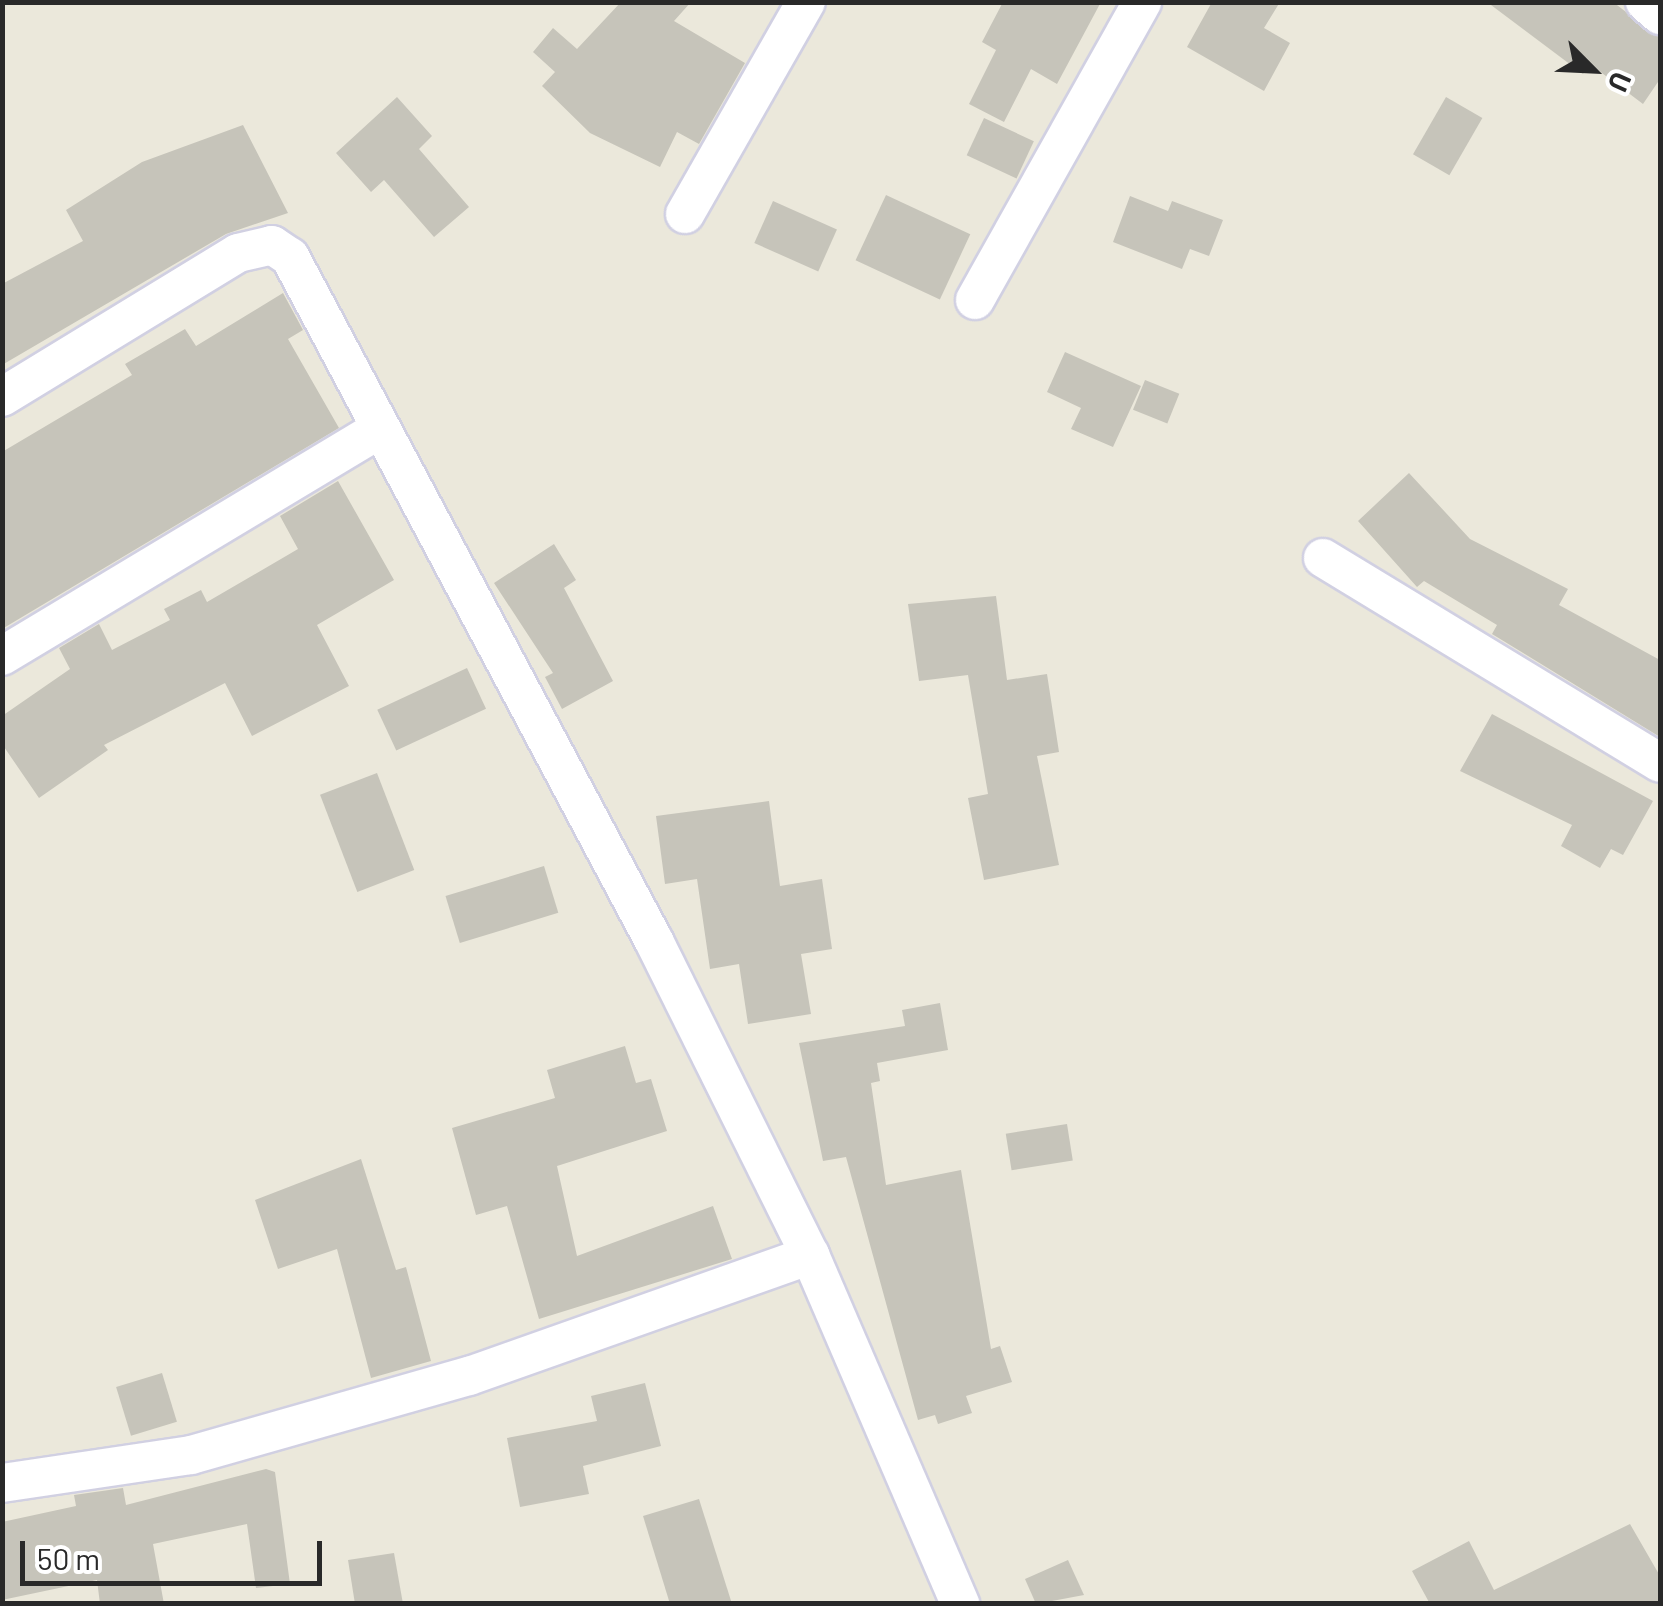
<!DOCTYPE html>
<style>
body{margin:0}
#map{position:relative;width:1663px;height:1606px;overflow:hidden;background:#ebe8db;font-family:Barlow,sans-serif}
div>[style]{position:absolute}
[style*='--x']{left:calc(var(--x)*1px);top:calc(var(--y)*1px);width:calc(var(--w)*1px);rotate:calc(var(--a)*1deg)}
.building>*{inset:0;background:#c6c4ba;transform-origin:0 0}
.roads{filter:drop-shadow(2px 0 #d1d0e2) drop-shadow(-2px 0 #d1d0e2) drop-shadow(0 2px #d1d0e2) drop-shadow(0 -2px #d1d0e2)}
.minor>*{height:38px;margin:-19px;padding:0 19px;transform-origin:19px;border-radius:19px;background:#fff}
span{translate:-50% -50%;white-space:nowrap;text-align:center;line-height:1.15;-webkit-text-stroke:9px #fff;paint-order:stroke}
.frame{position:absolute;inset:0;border:5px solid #292929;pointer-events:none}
.north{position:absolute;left:1543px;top:20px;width:100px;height:100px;-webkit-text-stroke:8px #fff;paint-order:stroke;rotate:114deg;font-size:28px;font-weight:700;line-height:40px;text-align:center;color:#292929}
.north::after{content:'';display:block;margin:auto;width:35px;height:45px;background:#292929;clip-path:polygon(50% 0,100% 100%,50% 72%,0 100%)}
.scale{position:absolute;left:20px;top:1541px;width:302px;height:45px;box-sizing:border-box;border:5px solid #292929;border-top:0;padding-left:12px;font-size:30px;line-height:35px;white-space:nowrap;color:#292929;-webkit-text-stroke:8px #fff;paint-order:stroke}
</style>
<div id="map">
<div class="building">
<i style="clip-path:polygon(621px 2px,691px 2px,674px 21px,745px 63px,699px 144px,677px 132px,660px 167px,590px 133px,542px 86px,555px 72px,533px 52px,553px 28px,577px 49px)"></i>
<i style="clip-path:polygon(1003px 2px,1101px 2px,1057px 84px,1031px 69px,1004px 122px,969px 104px,996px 50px,982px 42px)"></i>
<i style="clip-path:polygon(1212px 2px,1280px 2px,1264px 28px,1290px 43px,1264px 91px,1187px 47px)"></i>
<i style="clip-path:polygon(1487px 2px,1613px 2px,1660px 38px,1660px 79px,1643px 104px,1590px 64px,1583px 74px)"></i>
<i style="clip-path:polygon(397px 97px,432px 136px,419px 149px,469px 207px,434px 237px,384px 180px,371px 192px,336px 153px)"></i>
<i style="left:1446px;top:97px;width:42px;height:66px;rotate:30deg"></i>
<i style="left:984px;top:118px;width:55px;height:41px;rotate:25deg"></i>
<i style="clip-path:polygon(243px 125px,288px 213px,226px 234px,2px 365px,2px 284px,83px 241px,66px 210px,142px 162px)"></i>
<i style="left:886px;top:195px;width:93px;height:72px;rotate:25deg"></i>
<i style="clip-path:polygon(1130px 196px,1168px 211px,1172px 201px,1223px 220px,1209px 256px,1190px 249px,1182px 269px,1113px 242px)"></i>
<i style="left:773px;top:201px;width:70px;height:46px;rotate:24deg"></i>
<i style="clip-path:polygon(283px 293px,303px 330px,288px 339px,339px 428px,2px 629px,2px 452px,132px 375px,125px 364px,185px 329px,196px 346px)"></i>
<i style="clip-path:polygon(1065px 352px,1141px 386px,1113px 447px,1071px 429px,1081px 408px,1047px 392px)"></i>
<i style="left:1145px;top:380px;width:37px;height:32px;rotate:22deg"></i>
<i style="clip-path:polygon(1409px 473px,1470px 539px,1568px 589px,1559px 605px,1660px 660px,1660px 737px,1492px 634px,1497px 625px,1424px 581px,1417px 587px,1358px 521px)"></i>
<i style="clip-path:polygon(338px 481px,394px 580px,317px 625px,349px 686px,252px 736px,225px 683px,104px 745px,108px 750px,39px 798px,2px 744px,2px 716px,70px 669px,59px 648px,99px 624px,112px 650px,170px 620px,164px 609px,201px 590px,207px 602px,298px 549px,280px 516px)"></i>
<i style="clip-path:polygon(554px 544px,576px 580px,564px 588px,613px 681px,562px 709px,545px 677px,553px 673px,494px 583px)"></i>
<i style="clip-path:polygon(996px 596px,1007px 680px,1047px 674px,1059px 752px,1037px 756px,1059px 865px,984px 880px,968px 798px,988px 794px,968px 675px,919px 681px,908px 604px)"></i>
<i style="left:467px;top:668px;width:45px;height:99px;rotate:65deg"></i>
<i style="clip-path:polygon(1492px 714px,1653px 801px,1623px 855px,1611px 849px,1600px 868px,1561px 846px,1572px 825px,1460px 771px)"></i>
<i style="left:377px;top:773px;width:104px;height:61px;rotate:69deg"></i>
<i style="clip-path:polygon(769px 801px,780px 886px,822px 879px,832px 949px,801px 954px,811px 1014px,748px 1024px,739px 964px,710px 969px,697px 879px,665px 884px,656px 816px)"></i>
<i style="left:544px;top:866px;width:49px;height:103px;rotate:73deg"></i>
<i style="clip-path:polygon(940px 1003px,948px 1050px,877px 1063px,880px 1081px,871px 1083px,886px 1185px,961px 1170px,991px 1349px,1000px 1346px,1012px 1382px,966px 1396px,972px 1413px,938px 1424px,935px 1415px,918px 1420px,846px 1157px,823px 1161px,799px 1043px,905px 1026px,902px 1010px)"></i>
<i style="clip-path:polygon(625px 1046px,636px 1083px,651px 1079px,667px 1131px,557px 1166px,577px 1256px,713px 1206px,732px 1259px,539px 1319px,507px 1206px,476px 1215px,452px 1128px,555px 1098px,547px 1070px)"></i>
<i style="left:1067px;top:1124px;width:37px;height:62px;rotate:81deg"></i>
<i style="clip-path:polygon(361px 1159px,396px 1270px,406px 1267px,431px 1361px,371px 1378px,337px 1249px,278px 1269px,255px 1200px)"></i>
<i style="left:162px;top:1373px;width:51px;height:48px;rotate:73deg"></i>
<i style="clip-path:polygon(645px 1383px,661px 1446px,583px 1466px,589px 1494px,520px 1507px,507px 1438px,597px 1421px,591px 1396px)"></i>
<i style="clip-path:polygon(266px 1469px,275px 1472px,290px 1584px,256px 1588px,247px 1524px,153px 1544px,164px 1604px,100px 1604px,97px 1580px,2px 1600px,2px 1522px,76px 1506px,74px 1495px,123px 1488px,126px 1505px)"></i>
<i style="clip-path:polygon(699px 1499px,732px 1604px,670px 1604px,643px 1516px)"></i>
<i style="clip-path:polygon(1630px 1524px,1660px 1576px,1660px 1604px,1430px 1604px,1412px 1571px,1469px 1541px,1494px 1590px)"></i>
<i style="clip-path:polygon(394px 1553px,403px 1604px,355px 1604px,348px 1560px)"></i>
<i style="clip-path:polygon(1068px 1560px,1084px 1595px,1036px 1604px,1025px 1579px)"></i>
</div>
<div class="roads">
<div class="minor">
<i style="--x:1645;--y:2;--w:20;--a:41"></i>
<i style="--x:685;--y:214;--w:244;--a:-60.3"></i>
<i style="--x:975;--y:300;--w:342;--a:-60.7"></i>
<i style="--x:2;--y:397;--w:276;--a:-31.4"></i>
<i style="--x:238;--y:253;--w:35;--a:-13"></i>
<i style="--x:272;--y:245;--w:22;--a:34"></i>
<i style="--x:290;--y:257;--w:775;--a:61.98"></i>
<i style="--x:654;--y:941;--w:351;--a:63.6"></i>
<i style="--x:810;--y:1255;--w:380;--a:66.7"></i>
<i style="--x:1323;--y:558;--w:394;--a:31.3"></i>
<i style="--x:2;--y:656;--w:437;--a:-31"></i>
<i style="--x:2;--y:1483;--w:191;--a:-8.4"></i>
<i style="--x:191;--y:1455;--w:289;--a:-15.9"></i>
<i style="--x:469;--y:1376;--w:362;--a:-19.5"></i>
</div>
</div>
<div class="frame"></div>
<div class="north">U</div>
<div class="scale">50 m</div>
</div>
